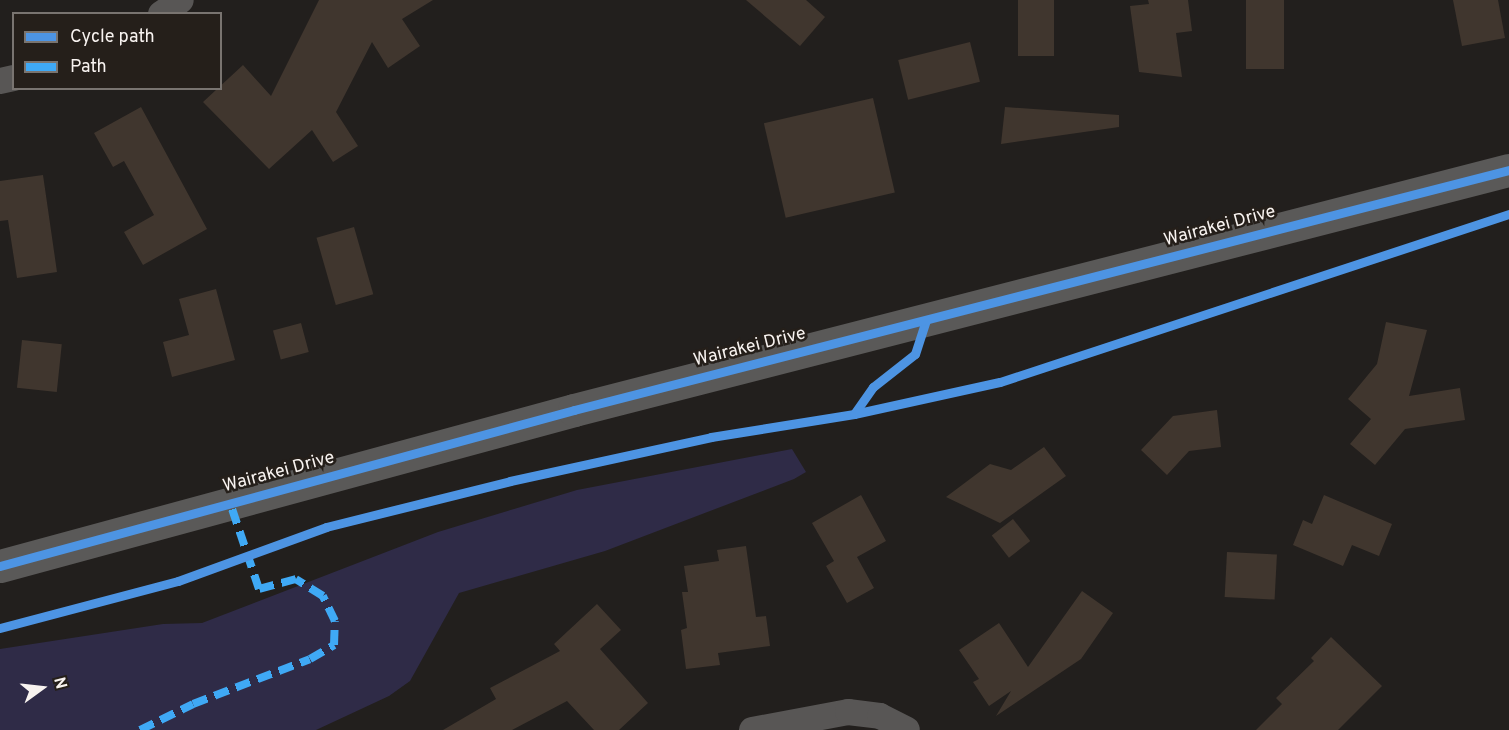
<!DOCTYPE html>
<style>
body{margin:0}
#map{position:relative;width:1509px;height:730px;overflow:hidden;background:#221f1d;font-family:Overpass,sans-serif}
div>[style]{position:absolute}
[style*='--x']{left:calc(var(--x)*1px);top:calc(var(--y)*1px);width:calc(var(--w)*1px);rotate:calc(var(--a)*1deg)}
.green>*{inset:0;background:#2f2b47}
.building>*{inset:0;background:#40362e;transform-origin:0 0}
.street>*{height:26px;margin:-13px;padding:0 13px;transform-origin:13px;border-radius:13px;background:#585655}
.secondary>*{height:33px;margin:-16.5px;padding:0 16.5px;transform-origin:16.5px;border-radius:16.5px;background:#5a5958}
.quiet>*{height:8px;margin-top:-4px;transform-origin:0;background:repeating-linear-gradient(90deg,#3fa9f5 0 15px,transparent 0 23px)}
.cycleway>*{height:9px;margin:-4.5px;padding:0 4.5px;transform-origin:4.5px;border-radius:4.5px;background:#4d94e3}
span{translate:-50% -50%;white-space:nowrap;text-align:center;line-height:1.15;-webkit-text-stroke:5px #251f1a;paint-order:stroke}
.street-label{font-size:18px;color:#f8f3f0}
.legend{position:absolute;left:12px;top:12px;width:210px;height:78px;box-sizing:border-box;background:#251f1a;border:2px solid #797470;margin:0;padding:8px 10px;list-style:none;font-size:18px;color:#f8f3f0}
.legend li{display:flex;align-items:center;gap:12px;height:30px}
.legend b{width:30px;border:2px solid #797470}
.north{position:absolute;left:12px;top:658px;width:60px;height:60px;-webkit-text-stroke:4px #251f1a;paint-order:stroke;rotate:75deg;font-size:16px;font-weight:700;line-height:24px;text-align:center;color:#f8f3f0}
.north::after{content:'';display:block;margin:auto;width:21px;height:27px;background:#f8f3f0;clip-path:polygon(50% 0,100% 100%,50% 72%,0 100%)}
</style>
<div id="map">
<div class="green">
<i style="clip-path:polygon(792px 449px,806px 472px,794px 479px,605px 551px,459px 593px,410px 681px,389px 696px,316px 730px,0 730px,0 649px,163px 624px,202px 623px,438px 532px,577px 490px)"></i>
</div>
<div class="building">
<i style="clip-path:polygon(319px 0,433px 0,402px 19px,420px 46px,388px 68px,372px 42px,336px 112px,358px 146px,333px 162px,312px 130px,269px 169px,203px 102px,243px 65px,271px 96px)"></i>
<i style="clip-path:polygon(746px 0,806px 0,825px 17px,800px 46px)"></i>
<i style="left:1018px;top:0;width:36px;height:56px"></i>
<i style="clip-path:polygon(1148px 0,1188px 0,1192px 31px,1176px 33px,1182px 77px,1139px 72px,1130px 6px,1149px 4px)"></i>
<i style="left:1246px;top:0;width:38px;height:69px"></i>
<i style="clip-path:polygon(1453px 0,1498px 0,1505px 38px,1462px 46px)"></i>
<i style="left:970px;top:42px;width:41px;height:74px;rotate:76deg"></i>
<i style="left:873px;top:98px;width:97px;height:112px;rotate:77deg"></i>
<i style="clip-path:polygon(141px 107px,207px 229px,143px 265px,124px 232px,154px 215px,124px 161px,113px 167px,94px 133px)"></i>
<i style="clip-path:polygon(1005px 107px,1119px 115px,1119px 127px,1001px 144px)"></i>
<i style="clip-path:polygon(43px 175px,57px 272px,17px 278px,8px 220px,0 221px,0 181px)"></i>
<i style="left:354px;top:227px;width:70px;height:39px;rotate:74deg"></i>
<i style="clip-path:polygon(216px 289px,235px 360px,172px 377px,163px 342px,189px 335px,179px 299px)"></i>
<i style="clip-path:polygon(1386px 322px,1427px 330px,1409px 396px,1460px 388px,1465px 420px,1405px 429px,1375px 465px,1350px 444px,1371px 419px,1348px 399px,1377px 364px)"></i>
<i style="left:301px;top:323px;width:30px;height:29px;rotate:75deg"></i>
<i style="left:22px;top:340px;width:40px;height:48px;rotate:6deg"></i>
<i style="clip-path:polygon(1217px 410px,1221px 447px,1189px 451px,1167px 475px,1141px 450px,1173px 416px)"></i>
<i style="clip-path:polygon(1044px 447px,1066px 476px,1000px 523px,946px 497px,990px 464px,1011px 470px)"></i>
<i style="clip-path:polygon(861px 495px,886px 541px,857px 557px,874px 588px,847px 603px,826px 566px,834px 561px,812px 523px)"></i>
<i style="clip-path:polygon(1324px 495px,1392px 524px,1379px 556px,1352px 545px,1343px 566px,1293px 545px,1303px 520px,1312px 524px)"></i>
<i style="left:1013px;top:519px;width:28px;height:27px;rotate:52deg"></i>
<i style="clip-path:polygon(746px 546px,756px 617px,766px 616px,770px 646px,718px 653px,720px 665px,686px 669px,681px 630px,687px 628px,682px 592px,688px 592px,684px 566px,719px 561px,717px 550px)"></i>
<i style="left:1227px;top:552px;width:50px;height:45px;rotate:3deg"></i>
<i style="clip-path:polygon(1082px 591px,1113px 613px,1081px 659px,996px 716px,1011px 691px,989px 706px,973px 682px,979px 679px,959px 650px,999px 623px,1028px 667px)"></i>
<i style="clip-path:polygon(597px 604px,621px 630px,600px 649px,648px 703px,619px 730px,594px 730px,567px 701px,512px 730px,443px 730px,496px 699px,490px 688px,560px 651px,554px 644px)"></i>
<i style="clip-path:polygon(1331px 637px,1382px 686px,1338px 730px,1256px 730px,1282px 704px,1276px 698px,1314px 661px,1311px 658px)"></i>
</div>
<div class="street">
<i style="--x:161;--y:14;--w:24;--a:-35"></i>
<i style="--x:0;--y:81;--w:14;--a:-12"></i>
<i style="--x:752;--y:730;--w:98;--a:-10.6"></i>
<i style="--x:848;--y:712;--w:32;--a:7"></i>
<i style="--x:880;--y:716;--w:30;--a:27"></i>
</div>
<div class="secondary">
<i style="--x:0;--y:566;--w:595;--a:-15.2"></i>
<i style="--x:574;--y:410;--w:965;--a:-14.4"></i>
</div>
<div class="quiet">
<i style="--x:140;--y:730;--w:59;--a:-26.1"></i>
<i style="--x:193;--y:704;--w:125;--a:-21"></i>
<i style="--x:310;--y:659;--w:28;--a:-30"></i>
<i style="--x:334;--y:645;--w:24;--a:-88"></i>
<i style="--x:335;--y:621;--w:28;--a:-116"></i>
<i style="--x:323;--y:596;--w:32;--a:-148"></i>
<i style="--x:296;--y:579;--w:38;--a:165"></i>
<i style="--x:259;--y:589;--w:91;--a:-108.6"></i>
</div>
<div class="cycleway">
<i style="--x:854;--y:414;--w:33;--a:-55"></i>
<i style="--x:873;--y:387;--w:53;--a:-38.2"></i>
<i style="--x:915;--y:354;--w:35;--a:-72"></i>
<i style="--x:0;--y:566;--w:595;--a:-15.2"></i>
<i style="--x:574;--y:410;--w:965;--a:-14.4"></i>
<i style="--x:0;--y:628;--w:184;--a:-14.8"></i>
<i style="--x:178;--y:581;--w:158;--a:-20"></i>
<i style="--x:326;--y:527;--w:190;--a:-14"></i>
<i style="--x:510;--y:481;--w:206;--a:-12.3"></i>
<i style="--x:711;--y:437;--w:145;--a:-9.1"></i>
<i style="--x:854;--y:414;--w:149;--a:-12.4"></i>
<i style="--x:1000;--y:382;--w:536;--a:-18.27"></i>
</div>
<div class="street-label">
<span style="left:1220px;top:227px;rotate:-15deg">Wairakei Drive</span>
<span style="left:750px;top:348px;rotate:-14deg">Wairakei Drive</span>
<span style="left:279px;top:473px;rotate:-15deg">Wairakei Drive</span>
</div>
<ul class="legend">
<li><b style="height:8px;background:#4d94e3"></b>Cycle path</li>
<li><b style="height:8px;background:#3fa9f5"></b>Path</li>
</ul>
<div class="north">N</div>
</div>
